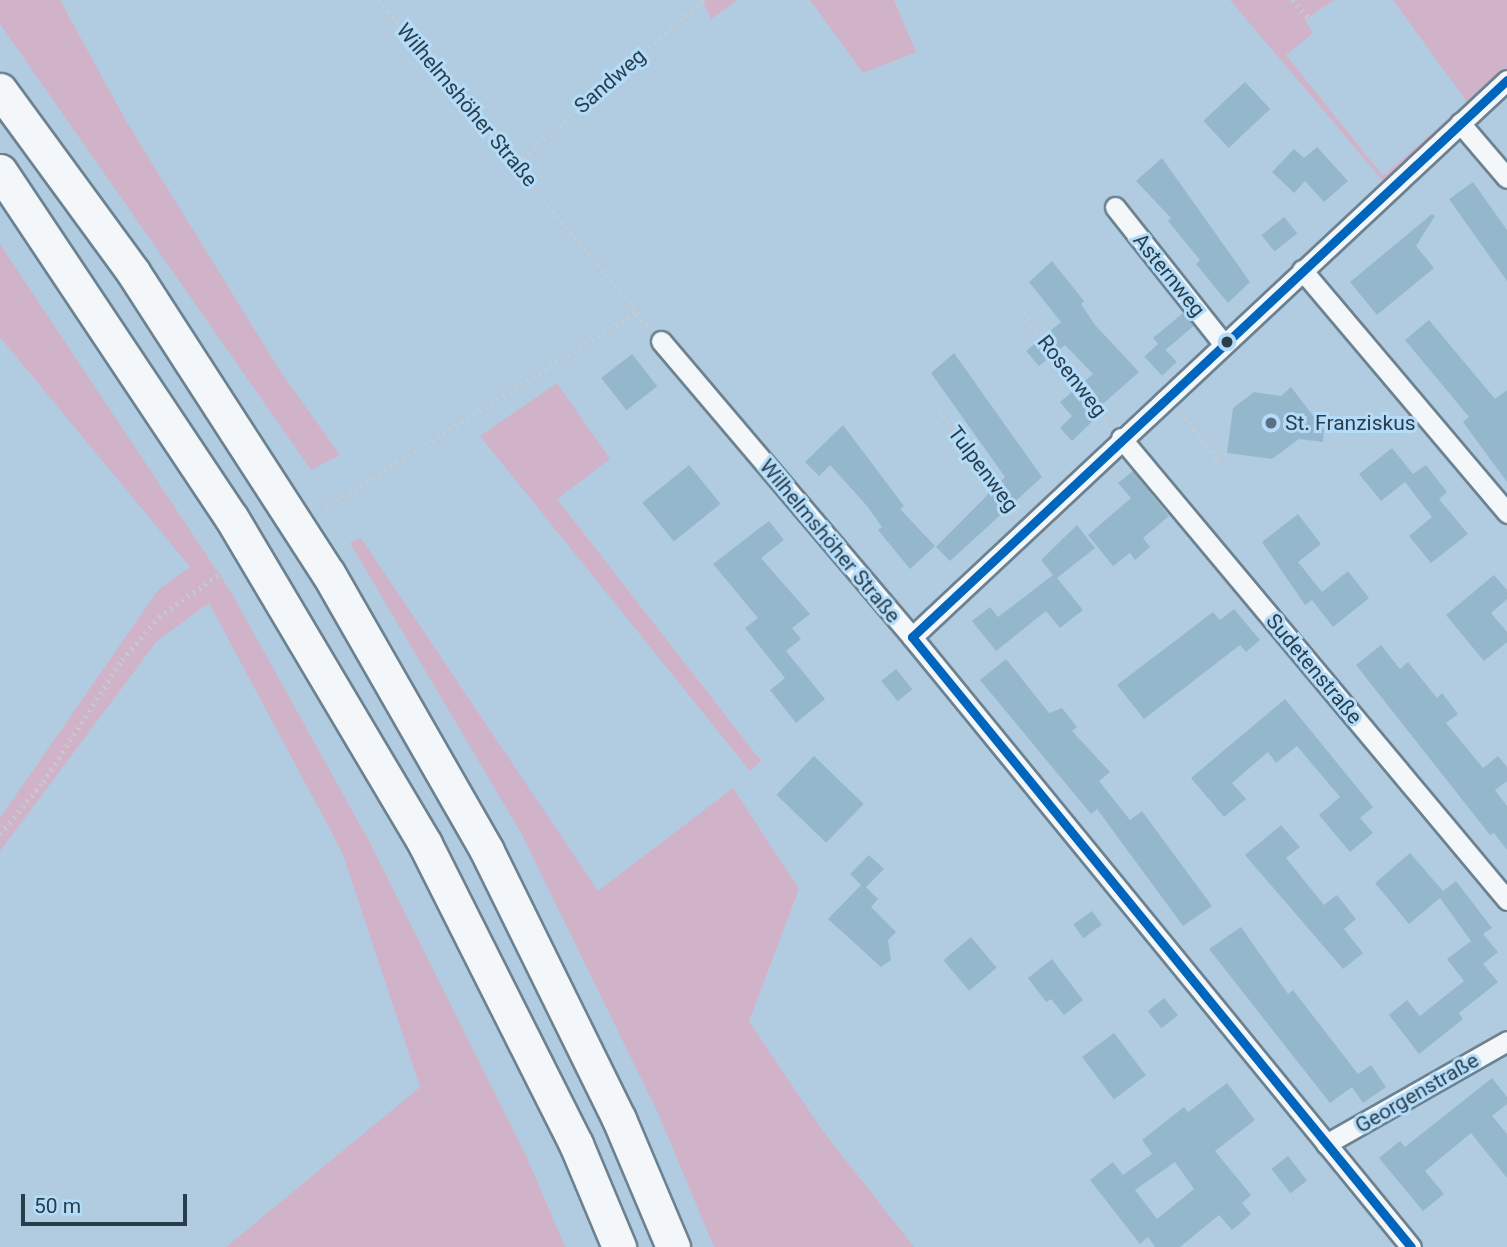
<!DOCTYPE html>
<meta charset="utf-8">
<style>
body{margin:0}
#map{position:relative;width:1507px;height:1247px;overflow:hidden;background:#b1cce0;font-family:Roboto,sans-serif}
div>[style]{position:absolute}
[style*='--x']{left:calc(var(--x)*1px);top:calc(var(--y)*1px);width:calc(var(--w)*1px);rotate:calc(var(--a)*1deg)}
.green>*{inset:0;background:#d0b3c8}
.building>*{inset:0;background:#95b7cc;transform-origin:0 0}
.path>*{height:4.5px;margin-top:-2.25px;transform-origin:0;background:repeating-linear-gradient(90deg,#c4ccd2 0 2px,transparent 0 7px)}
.roads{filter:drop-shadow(2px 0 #6c8291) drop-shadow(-2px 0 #6c8291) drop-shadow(0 2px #6c8291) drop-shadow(0 -2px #6c8291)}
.street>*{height:19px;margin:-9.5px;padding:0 9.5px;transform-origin:9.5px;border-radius:9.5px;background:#f3f7fa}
.highway>*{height:33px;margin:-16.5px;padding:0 16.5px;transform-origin:16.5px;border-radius:16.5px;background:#f3f7fa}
.bus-1>*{height:9px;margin:-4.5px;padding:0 4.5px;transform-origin:4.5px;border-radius:4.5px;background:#0065bd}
.dots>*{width:19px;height:19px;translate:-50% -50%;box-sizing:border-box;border:4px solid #b4dcf9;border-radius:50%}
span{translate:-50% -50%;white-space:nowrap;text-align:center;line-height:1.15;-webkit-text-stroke:6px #b4dcf9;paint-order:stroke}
.street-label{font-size:21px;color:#293e4d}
.poi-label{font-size:21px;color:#293e4d}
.left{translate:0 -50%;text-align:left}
.scale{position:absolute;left:21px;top:1194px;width:166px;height:32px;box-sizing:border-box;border:4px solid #293e4d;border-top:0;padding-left:9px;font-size:21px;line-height:24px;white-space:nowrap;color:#293e4d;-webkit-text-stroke:5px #b4dcf9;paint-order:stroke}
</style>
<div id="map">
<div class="green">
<i style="clip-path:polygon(0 0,60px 0,126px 121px,280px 371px,340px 455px,311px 470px,0 24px)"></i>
<i style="clip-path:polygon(702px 0,737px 0,711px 19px)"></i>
<i style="clip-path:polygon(810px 0,894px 0,916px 52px,863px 73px)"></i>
<i style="clip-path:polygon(1230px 0,1334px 0,1305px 20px,1313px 33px,1286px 55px,1383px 176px,1467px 102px,1393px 0,1507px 0,1507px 70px,1383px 181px)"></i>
<i style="clip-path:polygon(0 244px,231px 592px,370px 843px,528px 1160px,565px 1247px,226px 1247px,420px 1087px,342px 852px,209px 603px,157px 641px,0 851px,0 818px,158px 590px,190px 567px,0 337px)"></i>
<i style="clip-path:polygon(557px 383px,610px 459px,557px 499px,761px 761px,750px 771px,480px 436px)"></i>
<i style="clip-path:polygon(361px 538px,598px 891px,733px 788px,799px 889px,749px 1021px,822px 1130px,914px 1247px,714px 1247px,658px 1113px,521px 833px,350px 543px)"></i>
</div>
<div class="building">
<i style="left:1245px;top:82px;width:37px;height:57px;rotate:47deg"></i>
<i style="clip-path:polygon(1317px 147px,1348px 181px,1324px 202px,1305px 181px,1294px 193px,1272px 172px,1294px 149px,1304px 158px)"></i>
<i style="clip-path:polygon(1162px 158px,1250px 282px,1228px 303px,1196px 264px,1200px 260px,1168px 221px,1171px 218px,1136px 181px)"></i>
<i style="clip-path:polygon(1473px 182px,1507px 230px,1507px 281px,1449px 199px)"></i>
<i style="clip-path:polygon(1432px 214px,1435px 216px,1416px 246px,1434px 268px,1377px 315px,1350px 282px)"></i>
<i style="left:1284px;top:217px;width:21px;height:29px;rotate:51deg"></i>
<i style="clip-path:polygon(1052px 261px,1084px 301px,1081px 304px,1095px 325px,1139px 372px,1095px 411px,1099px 415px,1072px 441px,1060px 428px,1072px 416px,1060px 402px,1093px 374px,1065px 345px,1039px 366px,1026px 351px,1061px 322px,1029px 282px)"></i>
<i style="left:1183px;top:313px;width:17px;height:39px;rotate:50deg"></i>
<i style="clip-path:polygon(1429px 320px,1495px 399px,1507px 390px,1507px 482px,1463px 422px,1469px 417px,1405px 340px)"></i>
<i style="left:1159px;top:343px;width:26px;height:20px;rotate:47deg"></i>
<i style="clip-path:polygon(954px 353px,1042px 477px,950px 561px,936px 547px,1005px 477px,931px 373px)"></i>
<i style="left:632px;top:354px;width:41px;height:39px;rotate:52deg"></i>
<i style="clip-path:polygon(1291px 387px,1324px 430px,1323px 442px,1299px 439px,1272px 459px,1227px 453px,1233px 408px,1254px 392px,1281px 396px)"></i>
<i style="clip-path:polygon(843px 425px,904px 506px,900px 509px,935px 546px,910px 569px,878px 530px,882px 527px,867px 506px,830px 465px,819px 476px,805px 462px)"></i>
<i style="clip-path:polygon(1392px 448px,1413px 474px,1426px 465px,1447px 492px,1439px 499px,1468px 534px,1431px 563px,1409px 536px,1432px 517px,1405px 482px,1381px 501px,1359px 474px)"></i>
<i style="left:689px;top:465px;width:50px;height:60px;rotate:51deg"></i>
<i style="clip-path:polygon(1133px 471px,1169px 516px,1143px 538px,1150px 547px,1135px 560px,1130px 553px,1113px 566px,1088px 535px,1131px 498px,1118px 483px)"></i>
<i style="clip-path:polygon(1298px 514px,1321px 544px,1298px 562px,1322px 592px,1348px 571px,1369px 598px,1333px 627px,1312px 600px,1316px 597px,1305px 605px,1262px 542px)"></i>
<i style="clip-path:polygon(769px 521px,784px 540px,761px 558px,810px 614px,792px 628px,801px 639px,786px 651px,825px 699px,796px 723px,770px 690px,785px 678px,745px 628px,758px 618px,713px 564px)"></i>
<i style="clip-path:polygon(1077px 525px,1095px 548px,1057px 578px,1083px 610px,1060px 628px,1046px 611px,996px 651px,972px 621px,990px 607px,998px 617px,1053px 575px,1041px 560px)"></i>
<i style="clip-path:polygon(1494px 575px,1507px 590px,1507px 599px,1491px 613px,1507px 632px,1507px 642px,1484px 661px,1446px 615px)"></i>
<i style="clip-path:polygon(1234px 609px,1260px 640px,1246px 652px,1240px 645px,1144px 719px,1117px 685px,1213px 612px,1220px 620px)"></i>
<i style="clip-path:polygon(1381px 645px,1400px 669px,1408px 662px,1437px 698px,1442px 693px,1458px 714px,1446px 723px,1483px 768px,1498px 756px,1507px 767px,1507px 781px,1495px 790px,1507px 806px,1507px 850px,1494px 833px,1490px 835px,1356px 665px)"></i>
<i style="clip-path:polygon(1006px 659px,1049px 713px,1062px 708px,1077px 727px,1072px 731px,1110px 772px,1099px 781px,1130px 820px,1142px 811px,1212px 906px,1183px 926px,1097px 809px,1091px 814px,980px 680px)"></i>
<i style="left:896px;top:669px;width:26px;height:19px;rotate:51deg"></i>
<i style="clip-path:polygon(1285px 699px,1373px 807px,1360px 818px,1373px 833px,1350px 852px,1319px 815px,1340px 797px,1297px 746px,1276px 763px,1268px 752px,1232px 783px,1246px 799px,1224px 817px,1191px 778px)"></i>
<i style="left:814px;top:756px;width:69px;height:54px;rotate:44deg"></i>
<i style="clip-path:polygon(1281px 825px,1300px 847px,1286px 858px,1324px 905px,1337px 895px,1356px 919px,1344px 929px,1363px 953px,1343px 969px,1245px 855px)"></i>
<i style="clip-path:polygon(1410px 853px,1443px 891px,1456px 881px,1492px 928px,1483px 934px,1498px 952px,1483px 964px,1498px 982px,1459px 1013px,1463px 1019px,1419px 1054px,1389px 1015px,1407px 1000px,1420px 1016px,1464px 981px,1447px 959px,1471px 941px,1440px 898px,1409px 924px,1375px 883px)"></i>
<i style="clip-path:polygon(869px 855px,884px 869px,866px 887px,878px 899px,871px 907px,896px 932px,888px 940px,891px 960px,881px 967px,828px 919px,861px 885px,850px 874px)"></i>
<i style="left:1092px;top:911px;width:17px;height:23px;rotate:54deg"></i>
<i style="clip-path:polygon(1241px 927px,1288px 994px,1293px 990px,1358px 1074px,1371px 1065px,1386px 1087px,1363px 1103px,1352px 1087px,1330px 1103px,1209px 949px)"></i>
<i style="left:971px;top:937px;width:40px;height:36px;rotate:50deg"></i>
<i style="clip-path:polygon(1052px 959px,1083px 1000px,1064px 1015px,1051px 999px,1046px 1002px,1028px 978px)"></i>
<i style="left:1164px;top:998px;width:22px;height:21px;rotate:51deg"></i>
<i style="left:1114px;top:1033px;width:53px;height:40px;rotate:53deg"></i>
<i style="clip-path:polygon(1492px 1078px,1507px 1097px,1507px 1104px,1492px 1116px,1507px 1134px,1507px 1178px,1471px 1133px,1425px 1171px,1444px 1194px,1423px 1211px,1379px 1158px,1400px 1141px,1405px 1147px)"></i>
<i style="clip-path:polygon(evenodd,1227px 1083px,1255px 1120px,1215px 1151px,1251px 1195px,1242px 1203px,1251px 1214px,1232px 1230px,1219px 1215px,1180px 1247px,1155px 1247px,1148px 1237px,1140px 1244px,1090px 1180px,1113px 1162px,1123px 1175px,1152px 1154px,1142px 1140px,1184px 1107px,1188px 1112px,1227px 1083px,1175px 1162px,1194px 1189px,1157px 1219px,1135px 1190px,1175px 1162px)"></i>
<i style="left:1288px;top:1156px;width:31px;height:21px;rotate:52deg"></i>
</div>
<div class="path">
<i style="--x:379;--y:0;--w:424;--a:50.5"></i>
<i style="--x:1292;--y:0;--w:23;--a:47"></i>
<i style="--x:517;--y:163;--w:248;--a:-41.1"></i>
<i style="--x:1023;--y:313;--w:140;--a:52"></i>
<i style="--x:939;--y:410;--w:130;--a:53.1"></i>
<i style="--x:1181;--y:412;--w:61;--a:52.4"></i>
<i style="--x:1218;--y:460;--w:11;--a:-38"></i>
<i style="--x:325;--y:508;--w:368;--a:-32.2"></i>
<i style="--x:0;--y:834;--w:67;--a:-50.4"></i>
<i style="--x:43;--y:782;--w:145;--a:-57.1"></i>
<i style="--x:122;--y:660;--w:57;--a:-49.3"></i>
<i style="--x:159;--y:617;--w:81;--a:-35.5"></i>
</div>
<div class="roads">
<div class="street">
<i style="--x:1460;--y:123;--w:72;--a:49.5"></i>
<i style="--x:1115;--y:207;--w:172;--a:51.6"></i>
<i style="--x:1302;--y:270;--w:318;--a:49.8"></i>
<i style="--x:661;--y:341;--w:388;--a:49.7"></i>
<i style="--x:912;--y:637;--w:788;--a:50.72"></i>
<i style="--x:1121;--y:438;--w:602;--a:50.12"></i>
<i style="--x:912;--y:637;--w:815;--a:-43.11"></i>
<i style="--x:1326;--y:1144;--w:208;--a:-29.6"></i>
</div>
<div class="highway">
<i style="--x:0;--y:90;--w:225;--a:53.8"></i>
<i style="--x:133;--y:272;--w:359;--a:57.1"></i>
<i style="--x:328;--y:573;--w:320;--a:60.2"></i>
<i style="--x:487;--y:851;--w:299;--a:63.8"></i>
<i style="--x:619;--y:1119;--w:139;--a:67.1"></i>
<i style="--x:0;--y:171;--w:416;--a:56.3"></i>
<i style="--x:231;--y:517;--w:380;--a:59.3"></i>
<i style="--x:425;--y:844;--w:336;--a:63.3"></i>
<i style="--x:576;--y:1144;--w:112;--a:67.3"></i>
</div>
</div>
<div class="bus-1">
<i style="--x:912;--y:637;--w:815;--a:-43.11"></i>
<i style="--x:912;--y:637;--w:788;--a:50.72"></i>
</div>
<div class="dots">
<i style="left:1227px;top:342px;background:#293e4d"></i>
<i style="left:1271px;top:423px;background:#597080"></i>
</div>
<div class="street-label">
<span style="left:610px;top:81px;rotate:-41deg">Sandweg</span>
<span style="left:467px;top:105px;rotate:50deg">Wilhelmshöher Straße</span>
<span style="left:1169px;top:275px;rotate:51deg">Asternweg</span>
<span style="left:1072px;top:376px;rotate:52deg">Rosenweg</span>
<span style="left:983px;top:469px;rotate:53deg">Tulpenweg</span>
<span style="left:830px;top:541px;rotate:50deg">Wilhelmshöher Straße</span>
<span style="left:1314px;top:669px;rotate:50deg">Sudetenstraße</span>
<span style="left:1417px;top:1093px;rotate:-30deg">Georgenstraße</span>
</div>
<div class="poi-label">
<span class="left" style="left:1285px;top:423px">St. Franziskus</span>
</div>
<div class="scale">50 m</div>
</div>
